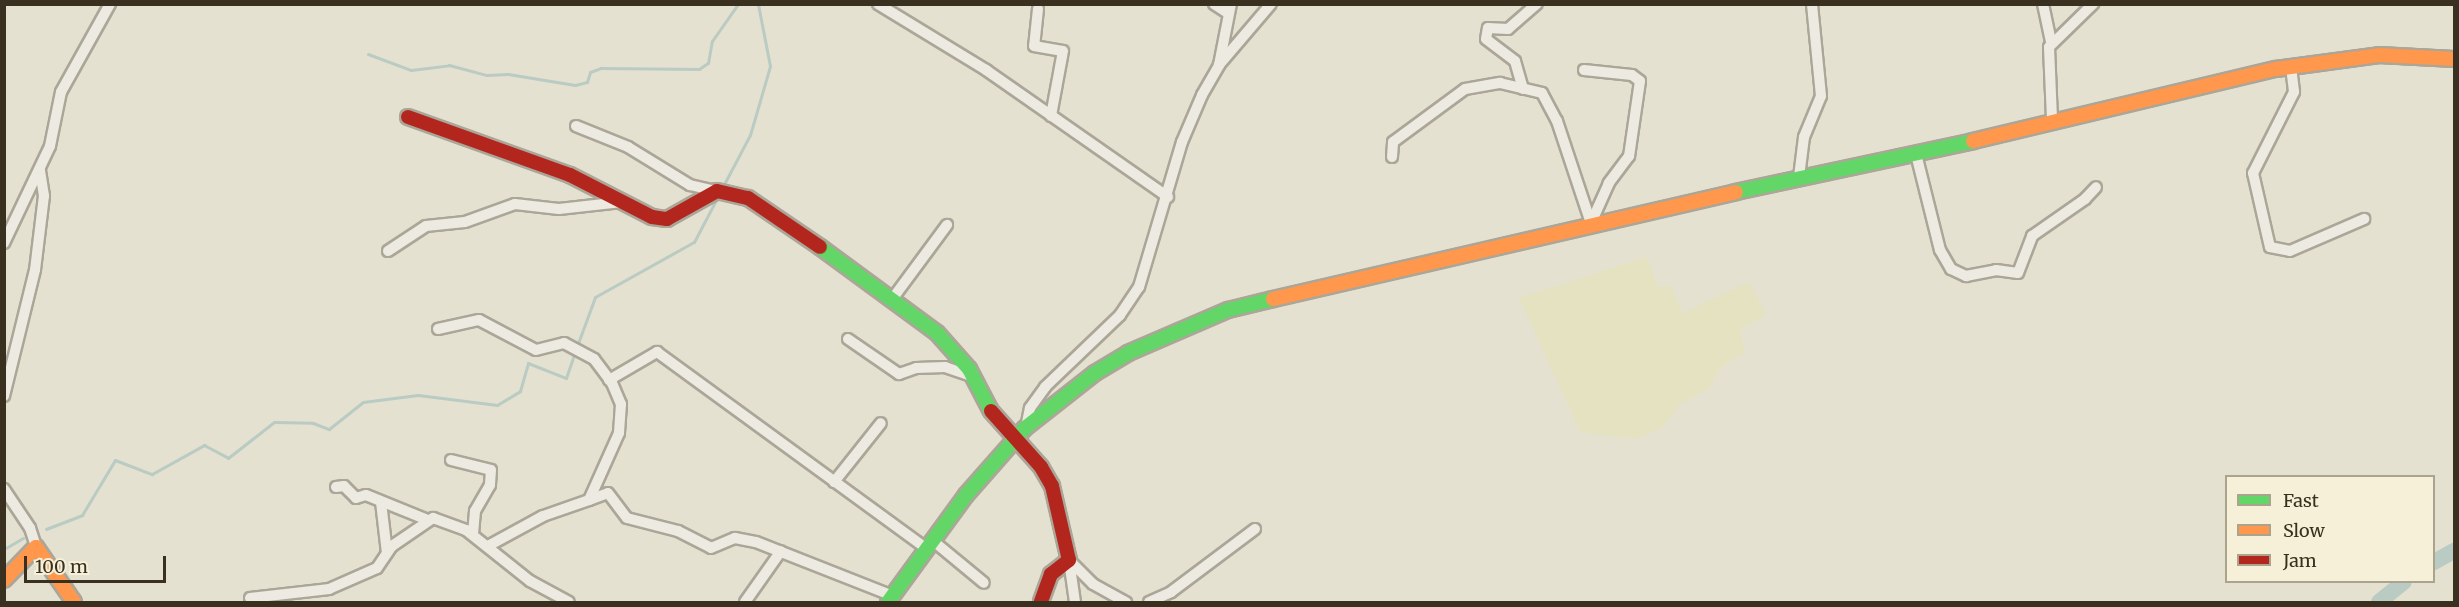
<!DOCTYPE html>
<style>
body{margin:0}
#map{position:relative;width:2459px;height:607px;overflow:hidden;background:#e5e1d0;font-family:Merriweather,serif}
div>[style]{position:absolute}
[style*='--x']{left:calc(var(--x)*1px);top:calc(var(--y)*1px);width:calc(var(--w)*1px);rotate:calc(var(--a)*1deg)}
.farmland>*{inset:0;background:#e4e2c1}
.stream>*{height:3px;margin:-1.5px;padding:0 1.5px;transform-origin:1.5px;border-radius:1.5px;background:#bacbc3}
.river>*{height:16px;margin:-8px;padding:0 8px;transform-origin:8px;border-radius:8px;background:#bacbc3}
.roads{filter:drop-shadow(2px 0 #aba698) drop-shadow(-2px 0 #aba698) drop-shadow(0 2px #aba698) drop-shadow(0 -2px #aba698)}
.street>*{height:10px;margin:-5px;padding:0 5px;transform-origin:5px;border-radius:5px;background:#edeae1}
.fast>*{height:14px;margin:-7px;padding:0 7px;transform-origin:7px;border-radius:7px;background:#63d668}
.slow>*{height:14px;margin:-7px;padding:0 7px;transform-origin:7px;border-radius:7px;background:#ff974d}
.jam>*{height:14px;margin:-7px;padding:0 7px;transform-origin:7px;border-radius:7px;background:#b3261e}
span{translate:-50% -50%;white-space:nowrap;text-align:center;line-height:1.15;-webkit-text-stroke:4.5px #f5f0d7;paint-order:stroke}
.frame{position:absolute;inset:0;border:6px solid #3a3020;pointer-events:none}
.legend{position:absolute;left:2225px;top:475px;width:210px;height:108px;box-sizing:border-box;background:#f5f0d7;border:2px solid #aaa38e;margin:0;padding:8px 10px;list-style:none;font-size:18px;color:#3a3020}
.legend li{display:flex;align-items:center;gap:12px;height:30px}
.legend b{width:30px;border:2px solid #aaa38e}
.scale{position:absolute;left:24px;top:556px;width:142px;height:27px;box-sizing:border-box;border:3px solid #3a3020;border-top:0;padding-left:8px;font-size:18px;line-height:21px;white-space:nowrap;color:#3a3020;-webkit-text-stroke:4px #f5f0d7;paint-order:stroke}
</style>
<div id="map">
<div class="farmland">
<i style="clip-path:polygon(1647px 257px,1658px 287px,1671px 286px,1683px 313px,1748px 282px,1767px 314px,1740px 330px,1745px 352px,1720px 368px,1710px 388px,1681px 404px,1661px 429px,1635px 439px,1580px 432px,1519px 298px)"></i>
</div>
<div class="stream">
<i style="--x:368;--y:54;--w:46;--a:20.4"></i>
<i style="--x:411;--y:70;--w:38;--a:-7"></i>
<i style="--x:449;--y:65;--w:39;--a:15"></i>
<i style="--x:487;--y:75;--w:21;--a:-3"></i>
<i style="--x:508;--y:74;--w:68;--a:9.3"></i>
<i style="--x:575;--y:85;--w:12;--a:-14"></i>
<i style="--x:587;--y:82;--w:10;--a:-73"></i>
<i style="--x:590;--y:72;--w:12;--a:-20"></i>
<i style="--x:601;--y:68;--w:98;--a:0.6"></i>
<i style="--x:699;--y:69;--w:11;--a:-34"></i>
<i style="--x:708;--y:63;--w:22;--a:-80"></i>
<i style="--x:712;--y:41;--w:45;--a:-54.9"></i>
<i style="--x:722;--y:188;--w:60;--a:-62.2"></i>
<i style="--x:750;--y:135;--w:72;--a:-73.8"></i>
<i style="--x:770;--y:66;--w:63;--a:-101"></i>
<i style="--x:577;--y:346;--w:52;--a:-69.8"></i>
<i style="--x:595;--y:297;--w:113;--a:-29.1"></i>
<i style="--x:694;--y:242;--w:50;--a:-62.4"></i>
<i style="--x:46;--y:529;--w:39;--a:-21"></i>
<i style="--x:82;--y:515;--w:64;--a:-59"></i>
<i style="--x:115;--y:460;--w:40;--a:21"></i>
<i style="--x:152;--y:474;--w:60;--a:-29.1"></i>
<i style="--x:204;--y:445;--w:27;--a:28"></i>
<i style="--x:228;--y:458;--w:58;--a:-38"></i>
<i style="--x:274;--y:422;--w:39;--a:1"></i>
<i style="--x:313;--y:423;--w:17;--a:21"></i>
<i style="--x:329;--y:429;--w:43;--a:-38.5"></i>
<i style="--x:363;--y:402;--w:55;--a:-7.3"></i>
<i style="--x:418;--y:395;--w:80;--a:7.2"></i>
<i style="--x:497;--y:405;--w:27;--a:-31"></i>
<i style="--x:520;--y:391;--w:29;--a:-74"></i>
<i style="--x:528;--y:363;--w:41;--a:21.5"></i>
<i style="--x:566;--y:378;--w:28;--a:-71"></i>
<i style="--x:4;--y:549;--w:22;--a:-30"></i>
</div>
<div class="river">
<i style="--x:2434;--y:562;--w:23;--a:-29"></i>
<i style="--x:2379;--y:602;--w:32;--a:-39"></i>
</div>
<div class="roads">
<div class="street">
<i style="--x:878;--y:4;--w:127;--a:31.4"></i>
<i style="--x:986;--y:70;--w:222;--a:34.9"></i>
<i style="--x:1214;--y:4;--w:17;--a:33"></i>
<i style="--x:2043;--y:4;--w:38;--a:78"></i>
<i style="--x:1038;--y:9;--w:37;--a:96"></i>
<i style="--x:1034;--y:46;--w:29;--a:10"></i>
<i style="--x:1063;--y:51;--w:66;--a:100.5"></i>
<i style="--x:1219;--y:65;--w:62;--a:-78.9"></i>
<i style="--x:2291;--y:67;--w:25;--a:83"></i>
<i style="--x:2294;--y:92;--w:91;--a:116.8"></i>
<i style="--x:2253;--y:173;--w:76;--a:77.1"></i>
<i style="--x:2270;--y:247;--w:20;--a:11"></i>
<i style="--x:2290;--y:251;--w:81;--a:-23.4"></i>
<i style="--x:1584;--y:70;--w:48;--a:5.9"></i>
<i style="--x:1632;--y:75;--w:10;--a:37"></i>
<i style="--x:1640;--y:81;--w:76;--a:98.3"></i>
<i style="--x:1629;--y:156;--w:34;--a:127"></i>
<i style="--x:1609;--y:183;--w:44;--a:114.2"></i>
<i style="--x:1523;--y:89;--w:29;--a:-106"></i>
<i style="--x:1515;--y:61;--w:36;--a:-143"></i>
<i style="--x:1486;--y:39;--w:11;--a:-80"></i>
<i style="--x:1488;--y:28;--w:20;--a:3"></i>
<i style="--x:1508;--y:29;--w:38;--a:-41"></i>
<i style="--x:2052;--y:119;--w:72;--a:-92.4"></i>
<i style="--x:2049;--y:47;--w:62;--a:-44.3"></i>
<i style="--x:576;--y:126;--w:56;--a:22"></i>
<i style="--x:628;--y:147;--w:73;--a:31.5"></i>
<i style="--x:690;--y:185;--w:28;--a:13"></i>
<i style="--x:1916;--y:154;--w:99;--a:76"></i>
<i style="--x:1940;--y:250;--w:22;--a:60"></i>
<i style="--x:1951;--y:269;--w:17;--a:25"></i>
<i style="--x:1966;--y:276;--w:31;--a:-11"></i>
<i style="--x:1996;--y:270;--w:22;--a:8"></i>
<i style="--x:2018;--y:273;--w:40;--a:-69"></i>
<i style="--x:2032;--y:236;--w:65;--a:-34.9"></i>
<i style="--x:2085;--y:199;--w:16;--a:-47"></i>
<i style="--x:1392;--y:157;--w:15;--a:-86"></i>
<i style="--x:1393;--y:142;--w:89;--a:-36.4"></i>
<i style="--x:1465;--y:89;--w:36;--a:-10"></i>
<i style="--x:1500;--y:83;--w:43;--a:13.4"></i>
<i style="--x:1542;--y:93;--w:32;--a:62"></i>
<i style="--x:1557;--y:121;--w:108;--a:71.6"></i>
<i style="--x:1799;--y:177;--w:40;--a:-82.9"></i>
<i style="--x:1804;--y:137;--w:44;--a:-67.5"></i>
<i style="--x:1821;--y:96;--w:92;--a:-95.6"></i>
<i style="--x:4;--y:243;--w:107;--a:-64.6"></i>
<i style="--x:50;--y:146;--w:55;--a:-78.5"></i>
<i style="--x:61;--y:92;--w:101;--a:-60.9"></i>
<i style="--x:388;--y:251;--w:45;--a:-33.3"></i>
<i style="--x:426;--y:226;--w:39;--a:-6"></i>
<i style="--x:465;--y:222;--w:53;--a:-19.8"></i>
<i style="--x:515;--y:204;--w:44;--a:6.5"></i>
<i style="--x:559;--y:209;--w:63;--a:-6.3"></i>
<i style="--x:893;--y:298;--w:91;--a:-53.5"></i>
<i style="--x:438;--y:329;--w:42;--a:-12.4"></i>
<i style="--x:479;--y:320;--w:64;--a:27.8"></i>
<i style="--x:536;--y:350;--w:29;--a:-14"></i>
<i style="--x:564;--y:343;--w:34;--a:28"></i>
<i style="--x:594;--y:359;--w:30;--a:53"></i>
<i style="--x:612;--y:383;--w:23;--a:67"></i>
<i style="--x:621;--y:404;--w:29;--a:94"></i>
<i style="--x:619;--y:433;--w:73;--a:114.1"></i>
<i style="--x:589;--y:500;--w:49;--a:160.8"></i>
<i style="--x:543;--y:516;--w:63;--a:151.4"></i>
<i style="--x:848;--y:339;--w:62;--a:34.5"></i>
<i style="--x:899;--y:374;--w:18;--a:-19"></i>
<i style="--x:916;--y:368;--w:29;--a:-2"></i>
<i style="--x:945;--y:367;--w:28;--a:19"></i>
<i style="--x:609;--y:380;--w:56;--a:-30.3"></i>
<i style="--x:657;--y:352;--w:333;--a:36.1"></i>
<i style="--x:4;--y:396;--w:130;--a:-76.2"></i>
<i style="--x:35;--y:270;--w:75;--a:-83.1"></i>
<i style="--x:44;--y:196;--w:26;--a:-99"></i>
<i style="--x:1026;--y:428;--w:20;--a:-79"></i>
<i style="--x:1030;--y:408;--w:26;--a:-54"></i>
<i style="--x:1045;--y:387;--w:104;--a:-43.8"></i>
<i style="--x:1120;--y:315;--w:34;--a:-56"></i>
<i style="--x:1139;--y:287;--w:151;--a:-73.5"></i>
<i style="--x:1182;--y:142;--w:51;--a:-66.9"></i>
<i style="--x:1202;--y:95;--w:34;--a:-60"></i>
<i style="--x:1219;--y:65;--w:80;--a:-49.6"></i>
<i style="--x:451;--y:460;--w:41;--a:14"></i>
<i style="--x:491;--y:470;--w:15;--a:94"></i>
<i style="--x:490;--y:485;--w:30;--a:120"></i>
<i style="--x:475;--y:511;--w:24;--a:95"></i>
<i style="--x:834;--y:482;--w:75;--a:-51.5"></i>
<i style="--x:336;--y:487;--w:8;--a:-7"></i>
<i style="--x:344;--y:486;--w:17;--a:45"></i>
<i style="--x:356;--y:498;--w:10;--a:-17"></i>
<i style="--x:366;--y:495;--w:67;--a:22"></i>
<i style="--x:4;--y:489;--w:47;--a:56.3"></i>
<i style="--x:30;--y:528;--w:20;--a:72"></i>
<i style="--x:589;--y:500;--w:20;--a:-20"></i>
<i style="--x:608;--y:493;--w:31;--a:53"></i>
<i style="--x:627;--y:518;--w:53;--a:14.3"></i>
<i style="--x:678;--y:531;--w:37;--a:27"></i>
<i style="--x:711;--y:548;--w:26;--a:-23"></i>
<i style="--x:735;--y:538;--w:21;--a:11"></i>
<i style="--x:756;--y:542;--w:147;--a:21.5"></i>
<i style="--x:381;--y:502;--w:51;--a:83.3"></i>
<i style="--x:932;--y:540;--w:67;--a:39.6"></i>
<i style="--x:1069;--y:560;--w:34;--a:45"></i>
<i style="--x:1093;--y:584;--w:38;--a:29"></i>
<i style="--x:1069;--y:560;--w:42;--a:81.9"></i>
<i style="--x:250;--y:598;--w:80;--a:-6.5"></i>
<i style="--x:329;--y:589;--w:52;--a:-23.6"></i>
<i style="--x:377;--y:568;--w:27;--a:-56"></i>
<i style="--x:392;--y:546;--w:50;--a:-34.3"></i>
<i style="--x:433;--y:518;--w:35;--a:20"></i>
<i style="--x:466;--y:530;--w:82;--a:38.6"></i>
<i style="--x:530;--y:581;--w:44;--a:28.3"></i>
<i style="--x:745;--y:602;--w:62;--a:-54.8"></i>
<i style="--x:1149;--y:602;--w:24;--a:-24"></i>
<i style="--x:1171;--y:592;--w:105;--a:-36.9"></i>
</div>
<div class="fast">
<i style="--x:1736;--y:192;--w:242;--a:-12.1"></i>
<i style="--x:820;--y:247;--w:145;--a:36.3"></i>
<i style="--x:937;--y:333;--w:48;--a:48.4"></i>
<i style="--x:969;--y:369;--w:47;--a:62.4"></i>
<i style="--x:888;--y:602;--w:132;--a:-53.9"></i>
<i style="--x:966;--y:495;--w:89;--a:-48.6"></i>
<i style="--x:1025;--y:428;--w:89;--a:-38.2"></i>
<i style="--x:1095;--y:373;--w:39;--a:-31"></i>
<i style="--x:1128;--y:353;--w:109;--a:-23.3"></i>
<i style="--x:1228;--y:310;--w:46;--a:-13.7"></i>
</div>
<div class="slow">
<i style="--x:1973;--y:141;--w:311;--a:-13.4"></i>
<i style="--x:2276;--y:69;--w:104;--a:-7.7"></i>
<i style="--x:2379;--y:55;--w:75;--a:3.1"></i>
<i style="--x:1273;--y:299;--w:475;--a:-13"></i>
<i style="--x:4;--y:580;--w:46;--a:-45.9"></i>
<i style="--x:36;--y:547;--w:67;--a:55.4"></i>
</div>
<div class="jam">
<i style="--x:408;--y:117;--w:172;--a:19.7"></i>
<i style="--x:570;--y:175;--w:92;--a:27.1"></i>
<i style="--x:652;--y:217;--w:15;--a:8"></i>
<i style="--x:667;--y:219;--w:57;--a:-29.2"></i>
<i style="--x:717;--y:191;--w:32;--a:13"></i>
<i style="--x:748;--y:198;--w:87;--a:34.2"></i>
<i style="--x:991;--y:411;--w:75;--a:48.2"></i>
<i style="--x:1041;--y:467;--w:22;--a:60"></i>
<i style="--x:1052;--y:486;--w:76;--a:77.1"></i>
<i style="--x:1069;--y:560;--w:23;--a:142"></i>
<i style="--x:1051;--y:574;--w:30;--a:110"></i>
</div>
</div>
<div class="frame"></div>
<ul class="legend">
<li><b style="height:8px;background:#63d668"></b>Fast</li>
<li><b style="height:8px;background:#ff974d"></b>Slow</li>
<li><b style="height:8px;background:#b3261e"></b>Jam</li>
</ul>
<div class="scale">100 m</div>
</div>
